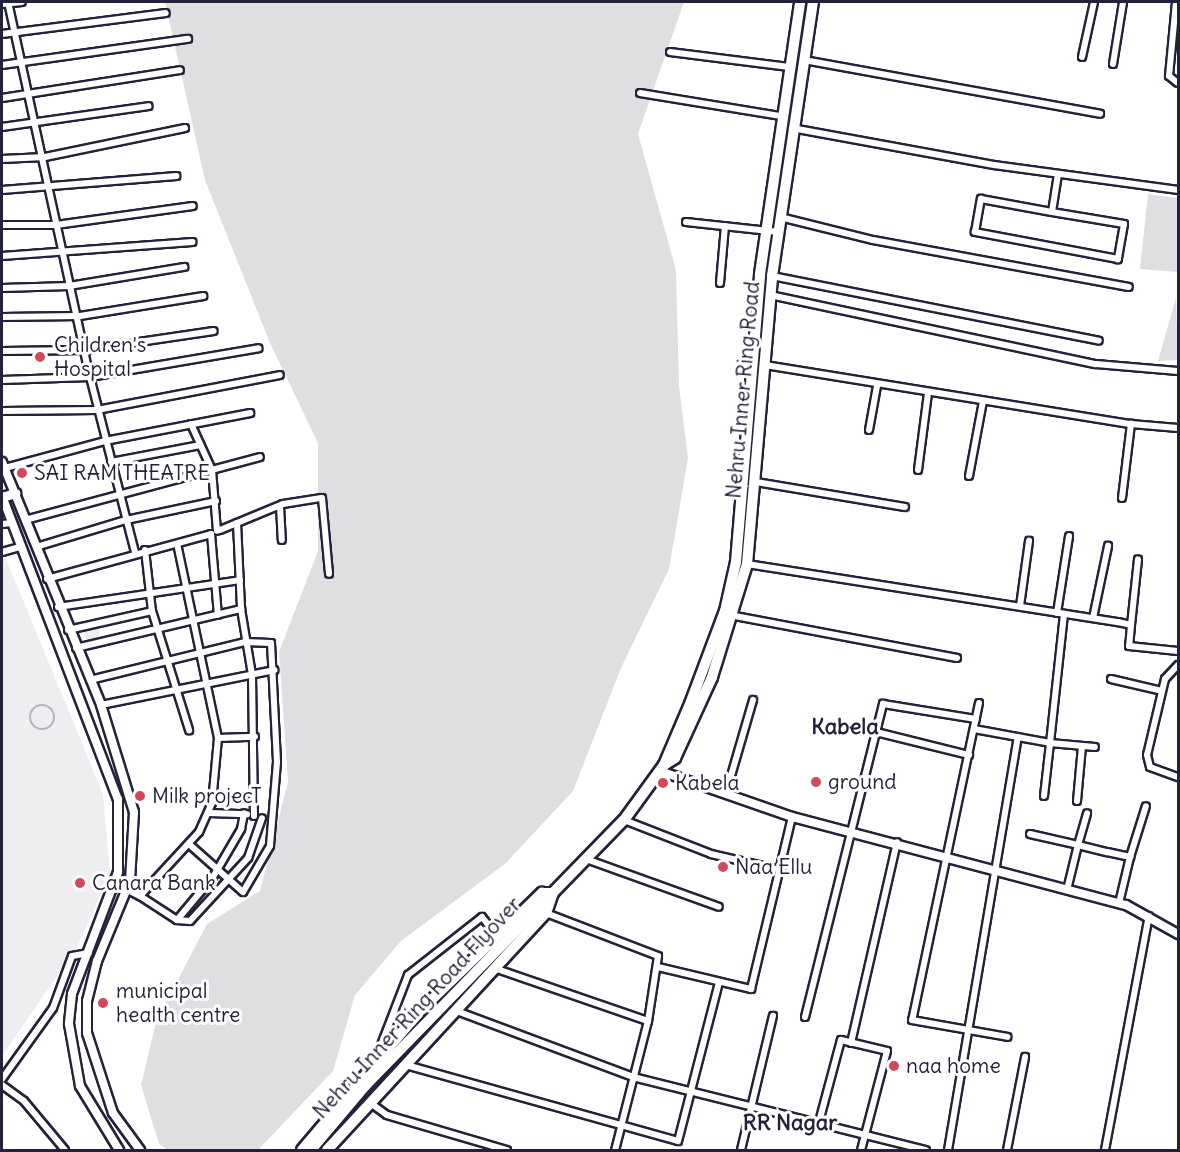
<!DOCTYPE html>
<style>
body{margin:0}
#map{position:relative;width:1180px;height:1152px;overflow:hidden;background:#fff;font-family:Delius,sans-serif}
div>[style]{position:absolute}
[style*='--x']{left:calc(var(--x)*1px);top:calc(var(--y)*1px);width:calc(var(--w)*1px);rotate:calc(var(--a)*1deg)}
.built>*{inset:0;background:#eeeef1}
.round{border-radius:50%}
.green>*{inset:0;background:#dfdfe2}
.stream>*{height:2px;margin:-1px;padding:0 1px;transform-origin:1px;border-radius:1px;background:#b4b4bc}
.stream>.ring{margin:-1px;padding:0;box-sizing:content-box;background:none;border:2px solid #b4b4bc;border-radius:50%}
.roads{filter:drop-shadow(2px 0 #22223b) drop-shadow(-2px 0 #22223b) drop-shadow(0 2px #22223b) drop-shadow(0 -2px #22223b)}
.minor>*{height:6px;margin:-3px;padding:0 3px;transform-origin:3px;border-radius:3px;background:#fff}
.tertiary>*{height:8px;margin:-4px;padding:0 4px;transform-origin:4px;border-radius:4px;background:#fff}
.secondary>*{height:9px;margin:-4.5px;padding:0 4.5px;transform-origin:4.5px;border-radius:4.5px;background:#fff}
.primary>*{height:10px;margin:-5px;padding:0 5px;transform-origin:5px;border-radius:5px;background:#fff}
.dots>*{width:16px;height:16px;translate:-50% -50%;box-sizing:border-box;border:3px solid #fff;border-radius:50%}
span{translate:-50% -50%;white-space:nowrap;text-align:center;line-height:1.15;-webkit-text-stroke:6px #fff;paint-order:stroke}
.poi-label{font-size:21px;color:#22223b}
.left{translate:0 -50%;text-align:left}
.street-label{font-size:21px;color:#22223b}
.neighbourhood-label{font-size:22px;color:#22223b;font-weight:700}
.frame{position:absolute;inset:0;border:3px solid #22223b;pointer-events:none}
</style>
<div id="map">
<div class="built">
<i style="clip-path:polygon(6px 559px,103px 794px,110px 874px,77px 947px,2px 1056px,2px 560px)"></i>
<i class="round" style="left:84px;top:626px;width:16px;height:16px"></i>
</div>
<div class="green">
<i style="clip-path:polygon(165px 2px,684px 2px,638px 134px,676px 270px,679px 386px,688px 458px,669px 569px,621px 668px,573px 791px,506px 863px,401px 941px,355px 995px,333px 1071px,258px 1150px,168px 1150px,159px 1144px,141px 1085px,156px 1022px,207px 924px,260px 891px,288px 782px,279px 652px,318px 551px,318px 443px,270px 343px,205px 180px)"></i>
<i style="clip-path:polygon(1148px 194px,1178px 198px,1178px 272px,1140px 269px)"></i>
<i style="clip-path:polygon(1176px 298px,1178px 360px,1158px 361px)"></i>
</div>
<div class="stream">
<i class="ring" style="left:30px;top:705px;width:22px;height:22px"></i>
</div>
<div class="roads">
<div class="minor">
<i style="--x:8;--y:2;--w:384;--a:77.7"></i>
<i style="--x:90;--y:377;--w:181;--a:75.6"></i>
<i style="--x:1176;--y:2;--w:74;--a:95.4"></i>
<i style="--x:1169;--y:76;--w:11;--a:38"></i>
<i style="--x:2;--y:4;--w:20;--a:-6"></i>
<i style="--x:2;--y:34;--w:165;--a:-7.3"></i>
<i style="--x:670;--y:52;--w:120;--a:7.2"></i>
<i style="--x:1082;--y:57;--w:56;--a:-77.7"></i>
<i style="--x:804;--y:60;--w:301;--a:10.3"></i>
<i style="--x:1113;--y:64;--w:63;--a:-80.8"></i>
<i style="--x:2;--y:65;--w:188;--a:-8"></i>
<i style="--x:640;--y:93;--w:143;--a:9.3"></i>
<i style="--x:2;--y:98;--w:180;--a:-8.9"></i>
<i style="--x:2;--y:127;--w:148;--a:-8.1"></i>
<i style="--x:792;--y:128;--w:205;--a:10.4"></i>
<i style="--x:994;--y:165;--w:186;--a:7.7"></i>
<i style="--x:2;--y:159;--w:43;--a:-2.7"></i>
<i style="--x:45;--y:157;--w:143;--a:-11.7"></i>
<i style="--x:2;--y:190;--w:175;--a:-4.6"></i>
<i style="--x:1052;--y:212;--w:73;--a:9.5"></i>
<i style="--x:1124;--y:224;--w:36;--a:100"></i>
<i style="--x:1118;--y:259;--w:146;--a:-169.3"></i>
<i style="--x:975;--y:232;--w:34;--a:-80"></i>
<i style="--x:981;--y:199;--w:72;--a:10.4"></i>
<i style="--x:1052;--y:212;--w:38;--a:-81"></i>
<i style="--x:780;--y:217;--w:96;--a:13.9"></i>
<i style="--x:873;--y:240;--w:260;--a:10.4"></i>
<i style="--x:686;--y:222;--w:93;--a:6.2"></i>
<i style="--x:2;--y:225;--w:54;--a:0"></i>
<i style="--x:56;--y:225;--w:138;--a:-7.9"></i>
<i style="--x:2;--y:256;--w:191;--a:-4.2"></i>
<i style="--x:772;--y:276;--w:333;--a:11.2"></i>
<i style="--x:720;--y:283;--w:57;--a:-85"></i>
<i style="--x:2;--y:288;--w:67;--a:-1.7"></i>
<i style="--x:69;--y:286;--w:117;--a:-9.4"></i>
<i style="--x:770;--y:295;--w:333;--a:12"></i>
<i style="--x:1096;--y:364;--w:82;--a:4.9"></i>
<i style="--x:2;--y:317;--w:78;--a:-0.7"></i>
<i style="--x:80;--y:316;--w:125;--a:-9.2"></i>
<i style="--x:2;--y:351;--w:83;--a:-0.7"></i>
<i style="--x:85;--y:350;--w:130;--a:-8.4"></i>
<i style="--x:765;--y:365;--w:371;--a:9.2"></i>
<i style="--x:2;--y:380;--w:88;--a:-2"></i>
<i style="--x:90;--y:377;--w:171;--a:-9.7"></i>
<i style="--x:2;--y:411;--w:95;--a:-0.6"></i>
<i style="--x:97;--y:410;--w:186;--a:-10.8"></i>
<i style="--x:191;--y:424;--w:51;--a:65.5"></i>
<i style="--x:212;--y:470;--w:61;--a:85.3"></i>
<i style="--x:869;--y:430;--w:45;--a:-79.7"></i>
<i style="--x:111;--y:462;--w:91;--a:-10.8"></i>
<i style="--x:5;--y:468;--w:104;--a:-15.1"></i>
<i style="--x:105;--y:441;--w:148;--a:-10.9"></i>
<i style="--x:918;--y:470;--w:78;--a:-82.6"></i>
<i style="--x:969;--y:476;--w:76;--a:-79.4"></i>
<i style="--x:756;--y:482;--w:151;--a:9.5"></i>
<i style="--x:1122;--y:498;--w:75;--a:-83.1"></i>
<i style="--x:1131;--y:424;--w:47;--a:4.9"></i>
<i style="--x:280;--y:506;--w:34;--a:87"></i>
<i style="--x:25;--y:520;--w:243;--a:-15"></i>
<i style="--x:237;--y:523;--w:86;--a:87.3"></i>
<i style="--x:241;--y:609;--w:67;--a:80.5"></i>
<i style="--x:252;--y:675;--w:141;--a:89.2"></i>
<i style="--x:2;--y:524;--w:10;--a:-6"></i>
<i style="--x:220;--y:530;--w:68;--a:-22.4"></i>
<i style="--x:283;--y:504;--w:39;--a:-9"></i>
<i style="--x:322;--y:498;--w:76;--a:84.7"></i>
<i style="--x:36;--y:547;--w:94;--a:-16.7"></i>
<i style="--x:126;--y:520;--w:92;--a:-11.9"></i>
<i style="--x:145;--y:550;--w:61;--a:83.5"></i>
<i style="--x:152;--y:611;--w:125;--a:72.7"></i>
<i style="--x:2;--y:552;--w:18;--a:-16"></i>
<i style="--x:747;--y:564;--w:376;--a:8.9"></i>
<i style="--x:1118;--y:622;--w:13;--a:13"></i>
<i style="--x:1131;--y:625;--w:21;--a:95"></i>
<i style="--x:1129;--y:646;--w:49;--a:5.8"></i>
<i style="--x:47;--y:579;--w:170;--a:-15.3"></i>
<i style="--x:211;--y:534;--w:81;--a:85.1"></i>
<i style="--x:1020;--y:606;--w:66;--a:-82.1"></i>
<i style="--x:58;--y:607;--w:184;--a:-8.4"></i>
<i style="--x:1057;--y:613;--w:78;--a:-81.1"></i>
<i style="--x:735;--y:616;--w:226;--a:10.7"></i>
<i style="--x:1093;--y:618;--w:74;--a:-78.2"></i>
<i style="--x:1131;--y:625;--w:66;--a:-83.9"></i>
<i style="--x:68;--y:630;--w:86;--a:-12.7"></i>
<i style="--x:76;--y:648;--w:170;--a:-13.3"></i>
<i style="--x:1178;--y:665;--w:19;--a:133"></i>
<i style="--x:1165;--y:679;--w:78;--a:103.3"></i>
<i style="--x:1147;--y:755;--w:12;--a:76"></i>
<i style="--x:1150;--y:767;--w:30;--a:20"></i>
<i style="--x:1111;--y:679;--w:52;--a:13.2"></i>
<i style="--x:90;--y:680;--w:160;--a:-13.8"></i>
<i style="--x:245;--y:642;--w:26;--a:2"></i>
<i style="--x:271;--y:643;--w:119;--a:87.1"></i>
<i style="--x:277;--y:762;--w:84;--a:94.8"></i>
<i style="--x:270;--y:846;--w:53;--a:120.4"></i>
<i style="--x:243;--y:892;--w:72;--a:-138.4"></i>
<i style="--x:979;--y:703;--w:324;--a:101.9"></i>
<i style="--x:912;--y:1020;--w:97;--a:10"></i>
<i style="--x:101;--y:705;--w:177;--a:-11.4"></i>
<i style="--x:974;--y:729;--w:77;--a:10.4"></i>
<i style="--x:1050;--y:743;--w:130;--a:-83.8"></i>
<i style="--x:876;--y:732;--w:96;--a:13.9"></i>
<i style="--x:218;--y:738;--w:37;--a:-2"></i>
<i style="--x:726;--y:793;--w:97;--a:-73.8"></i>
<i style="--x:1044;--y:796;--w:53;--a:-83.5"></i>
<i style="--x:1050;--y:743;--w:45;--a:5.1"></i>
<i style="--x:1077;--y:801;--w:55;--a:-84.8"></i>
<i style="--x:209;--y:813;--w:38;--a:2"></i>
<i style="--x:624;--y:820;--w:93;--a:21.3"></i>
<i style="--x:711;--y:854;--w:72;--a:12.9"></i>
<i style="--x:1030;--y:834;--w:49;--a:12.9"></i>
<i style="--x:1078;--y:845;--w:33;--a:-74"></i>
<i style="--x:1130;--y:857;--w:53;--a:-72.6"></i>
<i style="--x:586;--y:859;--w:141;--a:19.8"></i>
<i style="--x:126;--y:889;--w:16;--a:27"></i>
<i style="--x:140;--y:896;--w:87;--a:-47.3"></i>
<i style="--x:199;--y:832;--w:32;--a:-66"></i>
<i style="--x:212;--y:803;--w:65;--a:-84.7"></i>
<i style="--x:218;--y:738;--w:198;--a:-101.9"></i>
<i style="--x:1067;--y:890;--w:46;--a:-76.3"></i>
<i style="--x:1078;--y:845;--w:30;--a:14"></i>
<i style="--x:1107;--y:852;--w:24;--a:12"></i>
<i style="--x:1130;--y:857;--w:47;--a:103.4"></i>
<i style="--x:140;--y:896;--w:44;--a:33"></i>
<i style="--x:177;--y:920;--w:13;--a:4"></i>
<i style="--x:190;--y:921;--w:86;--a:-47.4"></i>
<i style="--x:248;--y:858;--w:42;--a:-70.7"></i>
<i style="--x:546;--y:913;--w:120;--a:21"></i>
<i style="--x:658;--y:956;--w:66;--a:98.7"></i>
<i style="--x:648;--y:1021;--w:133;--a:104.3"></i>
<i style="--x:177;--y:920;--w:56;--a:-50.1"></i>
<i style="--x:213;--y:877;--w:56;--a:-59.7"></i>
<i style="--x:241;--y:829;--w:16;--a:-79"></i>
<i style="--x:658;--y:967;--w:96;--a:13.3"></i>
<i style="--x:751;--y:989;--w:177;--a:-76.6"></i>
<i style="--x:494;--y:968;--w:163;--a:19"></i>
<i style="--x:454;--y:1010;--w:191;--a:20.5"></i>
<i style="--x:633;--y:1077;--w:302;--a:14"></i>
<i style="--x:805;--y:1017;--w:323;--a:-76"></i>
<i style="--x:883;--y:704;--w:94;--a:9.2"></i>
<i style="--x:851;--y:1043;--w:206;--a:-77.1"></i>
<i style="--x:376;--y:1058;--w:89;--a:-68.9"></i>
<i style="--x:408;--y:975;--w:94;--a:-38.1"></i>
<i style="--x:482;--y:917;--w:24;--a:52"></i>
<i style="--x:406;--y:1065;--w:282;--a:15.6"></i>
<i style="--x:678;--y:1141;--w:164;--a:-75.5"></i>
<i style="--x:2;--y:1079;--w:87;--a:-54.3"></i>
<i style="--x:53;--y:1008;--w:55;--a:-69.9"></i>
<i style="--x:72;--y:956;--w:17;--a:-10"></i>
<i style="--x:2;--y:1085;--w:27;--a:36"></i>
<i style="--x:24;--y:1101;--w:64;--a:50.1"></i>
<i style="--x:369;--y:1102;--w:22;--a:36"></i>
<i style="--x:387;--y:1115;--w:125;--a:16.3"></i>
<i style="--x:819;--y:1122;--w:85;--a:-75"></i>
<i style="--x:841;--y:1040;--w:47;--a:13.4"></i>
<i style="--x:887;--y:1051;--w:102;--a:104.7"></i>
<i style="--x:741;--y:1150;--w:138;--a:-76.6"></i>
<i style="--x:948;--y:1150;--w:419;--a:-80.4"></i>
<i style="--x:1007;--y:1150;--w:95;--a:-79"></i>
<i style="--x:1105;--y:1150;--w:238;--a:-79.4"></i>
</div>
<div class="tertiary">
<i style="--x:2;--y:462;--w:262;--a:67.8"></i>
<i style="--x:101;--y:705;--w:112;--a:72.9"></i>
<i style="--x:134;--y:812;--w:69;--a:93.3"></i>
<i style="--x:130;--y:881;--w:87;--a:112.4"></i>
<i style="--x:97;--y:961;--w:41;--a:104"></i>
<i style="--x:87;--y:1001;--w:32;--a:90"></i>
<i style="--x:87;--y:1033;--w:84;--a:72"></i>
<i style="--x:113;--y:1113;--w:46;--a:53.9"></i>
<i style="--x:2;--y:496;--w:324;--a:69.1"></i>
<i style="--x:118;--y:799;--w:73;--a:90"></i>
<i style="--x:118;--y:872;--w:130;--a:110.7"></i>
<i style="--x:72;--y:994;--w:30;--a:96"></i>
<i style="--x:69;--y:1024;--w:63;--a:79.9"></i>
<i style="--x:80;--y:1086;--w:75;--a:58.6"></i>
<i style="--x:660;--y:771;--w:140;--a:19.2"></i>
<i style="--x:792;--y:817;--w:345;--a:14.8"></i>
<i style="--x:1126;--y:905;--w:60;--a:29.1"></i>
</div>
<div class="secondary">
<i style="--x:2;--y:497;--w:14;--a:-17"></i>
</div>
<div class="primary">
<i style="--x:664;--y:765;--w:13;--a:-32"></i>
<i style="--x:675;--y:758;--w:89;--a:-65.4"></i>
<i style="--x:712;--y:677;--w:118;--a:-72.8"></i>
<i style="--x:747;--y:564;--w:289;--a:-85"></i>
<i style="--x:772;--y:276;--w:277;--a:-81.5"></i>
<i style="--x:302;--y:1150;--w:180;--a:-49.7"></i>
<i style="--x:418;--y:1013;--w:173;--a:-44.1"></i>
<i style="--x:542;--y:893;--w:11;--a:0"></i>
<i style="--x:311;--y:1150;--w:84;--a:-49.8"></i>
<i style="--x:365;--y:1086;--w:371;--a:-45.8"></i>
<i style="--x:624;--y:820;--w:68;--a:-54"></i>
<i style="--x:664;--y:765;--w:66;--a:-66.9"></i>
<i style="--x:690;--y:704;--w:99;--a:-69.4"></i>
<i style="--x:725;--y:611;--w:50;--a:-77.3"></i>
<i style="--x:736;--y:562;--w:289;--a:-85.2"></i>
<i style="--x:760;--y:274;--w:275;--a:-81.6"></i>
<i style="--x:327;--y:1150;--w:323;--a:-47.3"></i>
<i style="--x:546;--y:913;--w:21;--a:-71"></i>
</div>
</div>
<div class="dots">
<i style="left:40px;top:357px;background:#d1495b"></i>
<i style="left:22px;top:473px;background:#d1495b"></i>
<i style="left:816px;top:782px;background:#d1495b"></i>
<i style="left:663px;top:783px;background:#d1495b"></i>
<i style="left:140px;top:796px;background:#d1495b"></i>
<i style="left:723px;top:867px;background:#d1495b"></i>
<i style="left:80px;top:883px;background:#d1495b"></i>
<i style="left:103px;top:1003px;background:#d1495b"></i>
<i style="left:894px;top:1066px;background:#d1495b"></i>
</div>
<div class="poi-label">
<span class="left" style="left:54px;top:357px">Children's<br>Hospital</span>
<span class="left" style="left:34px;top:473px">SAI RAM THEATRE</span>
<span class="left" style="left:828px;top:782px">ground</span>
<span class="left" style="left:675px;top:783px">Kabela</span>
<span class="left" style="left:152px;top:796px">Milk projecT</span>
<span class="left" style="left:735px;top:867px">Naa Ellu</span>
<span class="left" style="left:92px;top:883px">Canara Bank</span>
<span class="left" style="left:116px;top:1003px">municipal<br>health centre</span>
<span class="left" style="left:906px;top:1066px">naa home</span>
</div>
<div class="street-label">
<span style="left:743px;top:390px;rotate:-85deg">Nehru Inner Ring Road</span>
<span style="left:417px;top:1008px;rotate:-47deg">Nehru Inner Ring Road Flyover</span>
</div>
<div class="neighbourhood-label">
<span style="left:845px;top:727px">Kabela</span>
<span style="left:790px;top:1123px">RR Nagar</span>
</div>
<div class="frame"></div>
</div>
